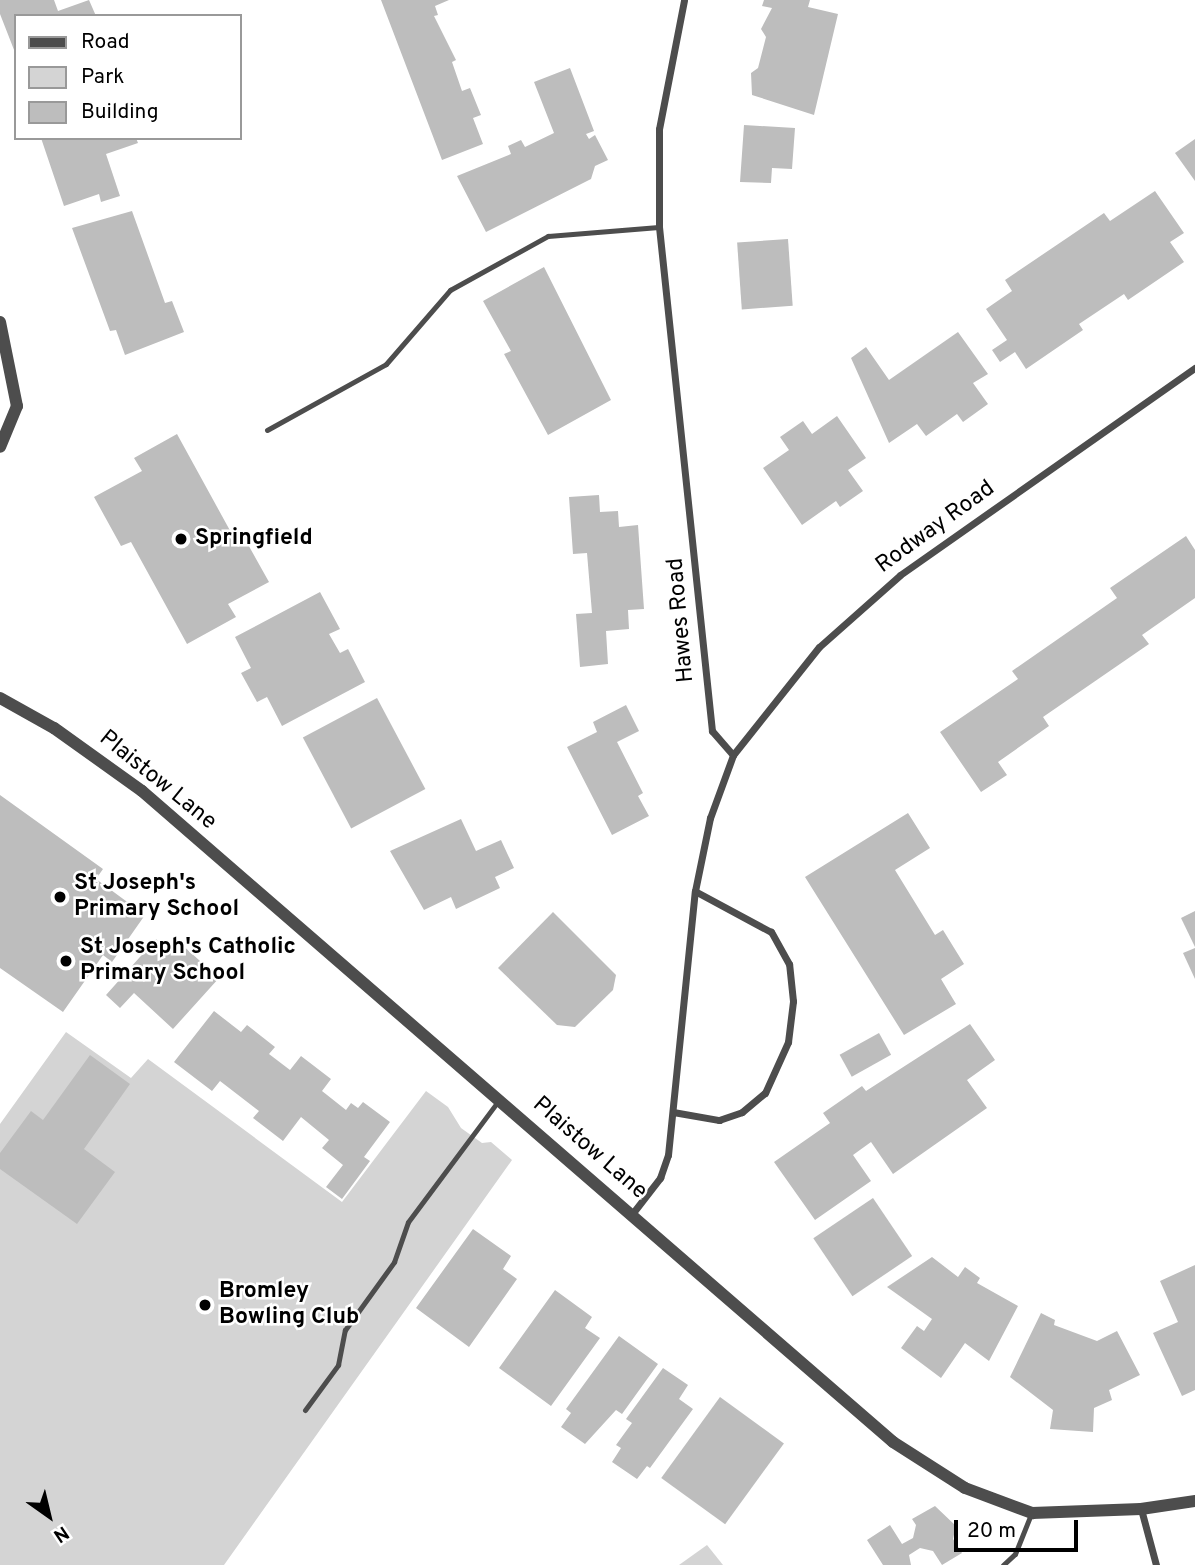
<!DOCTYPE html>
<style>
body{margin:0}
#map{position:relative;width:1195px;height:1565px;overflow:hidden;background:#fff;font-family:Overpass,sans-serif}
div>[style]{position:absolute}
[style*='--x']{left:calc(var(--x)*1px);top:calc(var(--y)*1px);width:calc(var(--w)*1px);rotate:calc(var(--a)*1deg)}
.green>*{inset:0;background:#d4d4d4}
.building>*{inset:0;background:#bdbdbd;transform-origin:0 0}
.service>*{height:5px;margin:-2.5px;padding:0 2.5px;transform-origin:2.5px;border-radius:2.5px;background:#4d4d4d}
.minor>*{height:7px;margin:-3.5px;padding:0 3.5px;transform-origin:3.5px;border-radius:3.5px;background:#4d4d4d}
.tertiary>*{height:12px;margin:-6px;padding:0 6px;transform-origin:6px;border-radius:6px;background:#4d4d4d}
.dots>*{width:19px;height:19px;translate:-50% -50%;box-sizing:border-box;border:4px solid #fff;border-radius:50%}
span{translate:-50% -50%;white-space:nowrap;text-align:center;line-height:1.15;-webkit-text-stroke:5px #fff;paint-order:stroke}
.street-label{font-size:23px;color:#000}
.poi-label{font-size:23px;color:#000;font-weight:700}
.left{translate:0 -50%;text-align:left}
.legend{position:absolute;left:14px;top:14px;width:228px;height:126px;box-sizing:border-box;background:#fff;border:2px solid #999;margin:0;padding:9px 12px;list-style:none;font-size:21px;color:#000}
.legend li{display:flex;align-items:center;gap:14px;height:35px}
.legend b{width:35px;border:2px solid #999}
.north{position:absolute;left:14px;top:1481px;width:70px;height:70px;-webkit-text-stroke:5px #fff;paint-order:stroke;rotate:146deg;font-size:19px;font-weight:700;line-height:28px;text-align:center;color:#000}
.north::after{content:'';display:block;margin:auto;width:24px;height:32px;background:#000;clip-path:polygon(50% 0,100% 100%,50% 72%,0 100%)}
.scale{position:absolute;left:954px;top:1520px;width:124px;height:32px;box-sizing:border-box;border:4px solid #000;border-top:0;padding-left:9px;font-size:21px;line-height:24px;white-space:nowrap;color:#000;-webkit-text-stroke:5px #fff;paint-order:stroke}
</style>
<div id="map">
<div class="green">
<i style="clip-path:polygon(66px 1032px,131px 1078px,148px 1059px,342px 1202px,426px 1091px,448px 1107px,461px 1128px,482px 1143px,491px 1142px,512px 1160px,224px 1565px,0 1565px,0 1124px)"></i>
<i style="clip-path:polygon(707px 1545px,723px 1565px,679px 1565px)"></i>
</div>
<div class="building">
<i style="clip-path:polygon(0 0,54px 0,58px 11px,89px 0,96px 16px,16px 16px,16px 55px,0 14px)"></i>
<i style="clip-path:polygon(381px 0,449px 0,435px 6px,438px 15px,434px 16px,456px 60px,452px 62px,462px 91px,470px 88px,481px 115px,473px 118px,483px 144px,442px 160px)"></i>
<i style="clip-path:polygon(764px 0,810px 0,808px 7px,838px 14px,814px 115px,752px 95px,751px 73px,758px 68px,766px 37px,761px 29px,772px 8px,762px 6px)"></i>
<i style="clip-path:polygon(570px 68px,594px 131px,586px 134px,589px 139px,595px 135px,608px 160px,595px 166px,591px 179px,486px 232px,457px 176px,511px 154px,508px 146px,521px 140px,525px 147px,554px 133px,534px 82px)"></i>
<i style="clip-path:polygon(744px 125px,795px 128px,792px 169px,772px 168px,771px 183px,740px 182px)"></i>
<i style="clip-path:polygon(41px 138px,136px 138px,138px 143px,106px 154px,120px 196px,101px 202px,99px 194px,64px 206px)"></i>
<i style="clip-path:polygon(1195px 139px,1195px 181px,1175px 153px)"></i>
<i style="clip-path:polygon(1155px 191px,1184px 233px,1170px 242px,1184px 262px,1128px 300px,1124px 294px,1079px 324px,1083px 330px,1026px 369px,1015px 352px,1000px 362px,992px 350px,1007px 340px,986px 309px,1012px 291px,1005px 280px,1104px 213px,1110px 221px)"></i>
<i style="clip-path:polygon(132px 211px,165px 303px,172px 301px,184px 332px,125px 355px,116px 330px,110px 331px,72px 228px)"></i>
<i style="left:788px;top:239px;width:67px;height:51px;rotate:86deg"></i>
<i style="clip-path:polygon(544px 267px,611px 400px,548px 435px,504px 354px,511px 351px,483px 301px)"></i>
<i style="clip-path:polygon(958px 332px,988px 374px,973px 383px,988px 404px,963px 422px,957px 414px,926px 436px,917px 424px,889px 443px,851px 358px,866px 347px,889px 380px)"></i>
<i style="clip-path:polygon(837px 416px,866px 458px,848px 470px,863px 491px,840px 507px,836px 501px,802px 525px,763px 468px,789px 450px,780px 437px,803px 421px,812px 434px)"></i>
<i style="clip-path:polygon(177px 434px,233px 536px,241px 532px,269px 582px,228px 604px,236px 617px,187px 644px,131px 542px,121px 546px,94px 497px,142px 471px,134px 458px)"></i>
<i style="clip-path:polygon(599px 495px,600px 512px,618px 511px,619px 527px,638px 525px,644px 609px,628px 610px,629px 629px,606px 631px,608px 664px,580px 667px,576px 614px,592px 613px,587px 553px,573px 554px,569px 497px)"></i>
<i style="clip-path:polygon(1186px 536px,1195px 550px,1195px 598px,1142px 635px,1149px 644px,1043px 717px,1049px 726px,998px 762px,1007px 775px,981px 792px,940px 732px,1018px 679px,1012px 671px,1117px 598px,1110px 588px)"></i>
<i style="clip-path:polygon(320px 592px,340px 629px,329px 634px,340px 653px,348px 649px,365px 682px,282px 726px,267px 697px,257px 702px,241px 673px,251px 668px,235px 637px)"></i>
<i style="left:377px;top:698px;width:103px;height:84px;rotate:62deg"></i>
<i style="clip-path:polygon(626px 705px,639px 731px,617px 742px,643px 793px,638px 796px,649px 816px,612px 835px,567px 747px,597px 732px,593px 722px)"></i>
<i style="clip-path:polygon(0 795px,103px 869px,96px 879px,145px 915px,112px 962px,103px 955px,63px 1012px,0 968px)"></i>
<i style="clip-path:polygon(908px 813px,930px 848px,895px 870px,935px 935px,943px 930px,964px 964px,941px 979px,956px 1004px,904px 1035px,805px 877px)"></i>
<i style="clip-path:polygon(461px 819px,476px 851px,501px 840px,514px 868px,495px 877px,500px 888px,456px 909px,451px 897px,424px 910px,390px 851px)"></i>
<i style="clip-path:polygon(1195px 911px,1195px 947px,1181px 918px)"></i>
<i style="clip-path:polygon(553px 912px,616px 975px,613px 990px,575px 1027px,557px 1025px,498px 968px)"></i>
<i style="clip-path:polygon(156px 939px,171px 952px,180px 943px,219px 978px,173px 1029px,134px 993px,120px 1008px,106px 995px)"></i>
<i style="clip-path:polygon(1195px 948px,1195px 979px,1183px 953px)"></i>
<i style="clip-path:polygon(214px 1011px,241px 1032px,247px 1025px,275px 1047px,269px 1054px,290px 1070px,301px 1056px,331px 1079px,322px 1091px,346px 1110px,351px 1103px,358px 1108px,363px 1102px,390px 1122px,364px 1157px,370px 1161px,342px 1199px,326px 1187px,343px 1165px,322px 1148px,329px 1140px,301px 1117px,283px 1141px,253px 1118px,259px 1111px,220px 1081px,212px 1091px,174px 1062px)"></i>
<i style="clip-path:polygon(970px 1024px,995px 1060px,967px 1080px,987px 1108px,893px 1174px,871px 1142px,853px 1155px,871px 1181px,815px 1220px,774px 1162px,830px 1123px,823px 1113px,862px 1086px,866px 1091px)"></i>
<i style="left:879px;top:1033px;width:25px;height:45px;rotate:61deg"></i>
<i style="clip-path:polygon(90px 1055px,130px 1084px,84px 1149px,115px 1172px,77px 1224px,0 1169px,0 1153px,31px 1111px,43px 1120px)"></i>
<i style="left:873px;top:1198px;width:70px;height:72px;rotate:56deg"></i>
<i style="clip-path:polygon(473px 1229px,511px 1256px,503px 1269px,517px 1279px,469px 1347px,416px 1308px)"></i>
<i style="clip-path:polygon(932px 1257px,958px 1277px,965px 1267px,980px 1278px,977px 1283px,1018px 1306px,989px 1361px,965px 1343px,941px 1378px,901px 1348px,917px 1326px,924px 1331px,932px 1319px,887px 1287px)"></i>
<i style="clip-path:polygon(1195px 1265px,1195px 1390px,1182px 1396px,1153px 1333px,1178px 1322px,1160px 1281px)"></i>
<i style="clip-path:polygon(555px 1290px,592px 1317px,585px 1328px,600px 1338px,551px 1406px,499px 1368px)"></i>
<i style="clip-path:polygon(1041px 1313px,1055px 1320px,1054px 1325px,1097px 1341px,1117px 1331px,1140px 1375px,1109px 1390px,1112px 1400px,1094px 1408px,1093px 1432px,1050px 1429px,1053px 1410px,1010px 1377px)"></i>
<i style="clip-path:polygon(619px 1336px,658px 1364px,622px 1414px,616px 1410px,585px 1444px,561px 1427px,571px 1413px,566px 1409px)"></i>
<i style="clip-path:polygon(663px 1368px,688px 1385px,679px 1399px,693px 1409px,650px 1468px,647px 1466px,637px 1479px,612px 1462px,621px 1448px,616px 1445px,632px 1423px,626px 1419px)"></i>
<i style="left:720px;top:1397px;width:79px;height:100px;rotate:36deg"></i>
<i style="clip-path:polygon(935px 1506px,956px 1526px,953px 1539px,962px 1553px,942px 1565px,933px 1551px,920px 1548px,909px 1555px,911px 1565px,883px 1565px,867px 1540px,890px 1525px,902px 1544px,913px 1538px,916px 1525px,912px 1519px)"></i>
</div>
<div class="service">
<i style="--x:267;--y:430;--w:136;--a:-29"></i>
<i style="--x:386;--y:364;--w:98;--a:-49.1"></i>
<i style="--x:450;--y:290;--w:112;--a:-28.9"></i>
<i style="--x:548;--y:236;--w:111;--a:-4.6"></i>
<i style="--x:305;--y:1410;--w:56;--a:-53.7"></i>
<i style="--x:338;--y:1365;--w:36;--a:-79"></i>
<i style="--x:345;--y:1330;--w:84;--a:-54.2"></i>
<i style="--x:394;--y:1262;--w:42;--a:-70.7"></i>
<i style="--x:408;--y:1222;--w:152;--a:-53.3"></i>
<i style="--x:1003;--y:1565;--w:16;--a:-43"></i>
<i style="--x:1015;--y:1554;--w:43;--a:-68.2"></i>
</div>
<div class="minor">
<i style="--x:733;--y:755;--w:138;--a:-51.5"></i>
<i style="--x:819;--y:647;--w:108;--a:-41.6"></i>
<i style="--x:900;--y:575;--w:360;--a:-35.1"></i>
<i style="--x:673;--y:1112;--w:47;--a:9.9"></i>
<i style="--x:719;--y:1120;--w:24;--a:-19"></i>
<i style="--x:742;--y:1112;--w:30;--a:-40"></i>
<i style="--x:765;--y:1093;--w:56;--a:-65.7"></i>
<i style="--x:788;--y:1042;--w:41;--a:-83"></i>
<i style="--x:793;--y:1001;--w:37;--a:-96"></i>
<i style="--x:789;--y:964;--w:37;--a:-119"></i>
<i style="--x:771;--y:932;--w:86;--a:-151.7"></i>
<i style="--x:632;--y:1214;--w:46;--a:-52.1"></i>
<i style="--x:660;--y:1178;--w:24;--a:-71"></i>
<i style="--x:668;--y:1155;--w:265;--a:-84.2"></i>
<i style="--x:695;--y:891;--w:75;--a:-78.4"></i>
<i style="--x:710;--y:818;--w:67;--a:-69.9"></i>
<i style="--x:733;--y:755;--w:32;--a:-131"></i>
<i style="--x:712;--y:731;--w:507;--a:-96"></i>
<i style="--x:659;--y:227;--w:98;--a:-90"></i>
<i style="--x:659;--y:129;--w:131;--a:-79"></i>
<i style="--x:1141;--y:1509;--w:58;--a:75"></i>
</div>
<div class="tertiary">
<i style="--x:0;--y:322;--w:86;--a:78.6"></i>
<i style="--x:17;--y:406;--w:44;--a:112.5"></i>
<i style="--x:0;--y:698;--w:62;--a:29.1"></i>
<i style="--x:54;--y:728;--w:108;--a:35.6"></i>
<i style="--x:142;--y:791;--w:994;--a:40.92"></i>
<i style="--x:893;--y:1442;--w:85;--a:32.6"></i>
<i style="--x:965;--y:1488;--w:72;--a:20.5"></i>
<i style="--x:1032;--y:1513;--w:109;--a:-2.1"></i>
<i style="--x:1141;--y:1509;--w:55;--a:-8.4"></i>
</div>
<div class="dots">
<i style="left:181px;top:539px;background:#000"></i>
<i style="left:60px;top:897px;background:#000"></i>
<i style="left:66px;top:961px;background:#000"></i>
<i style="left:205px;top:1305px;background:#000"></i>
</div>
<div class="street-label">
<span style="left:936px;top:528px;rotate:-36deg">Rodway Road</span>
<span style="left:682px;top:620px;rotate:-95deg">Hawes Road</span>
<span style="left:157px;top:781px;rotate:39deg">Plaistow Lane</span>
<span style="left:589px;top:1149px;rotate:41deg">Plaistow Lane</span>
</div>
<div class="poi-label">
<span class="left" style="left:195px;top:539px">Springfield</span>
<span class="left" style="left:74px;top:897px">St Joseph's<br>Primary School</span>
<span class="left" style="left:80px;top:961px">St Joseph's Catholic<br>Primary School</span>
<span class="left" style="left:219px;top:1305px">Bromley<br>Bowling Club</span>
</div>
<ul class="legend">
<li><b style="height:9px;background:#4d4d4d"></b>Road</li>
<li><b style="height:19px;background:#d4d4d4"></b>Park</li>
<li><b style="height:19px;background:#bdbdbd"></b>Building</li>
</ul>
<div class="north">N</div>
<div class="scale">20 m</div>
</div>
